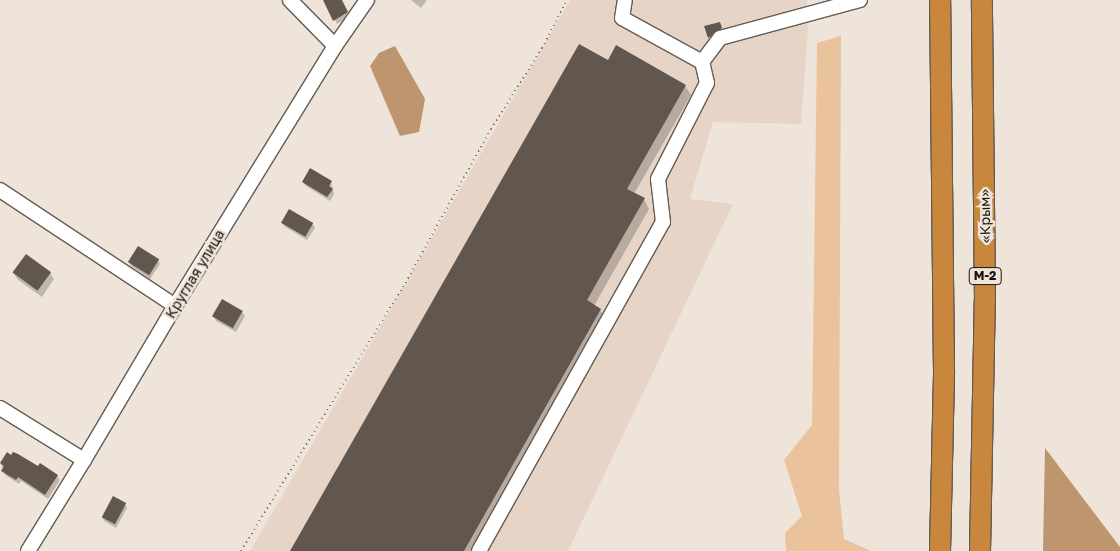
<!DOCTYPE html>
<meta charset="utf-8">
<style>
body{margin:0}
#map{position:relative;width:1120px;height:551px;overflow:hidden;background:#efe4da;font-family:"Golos Text",sans-serif}
div>[style]{position:absolute}
[style*='--x']{left:calc(var(--x)*1px);top:calc(var(--y)*1px);width:calc(var(--w)*1px);rotate:calc(var(--a)*1deg)}
.built>*{inset:0;background:#e6d5c6}
.green>*{inset:0;background:#eac39d}
.water>*{inset:0;background:#bd956e}
.shadow>*{inset:0;background:#0003}
.building>*{inset:0;background:#61574f;transform-origin:0 0}
.path>*{height:2px;margin-top:-1px;transform-origin:0;background:repeating-linear-gradient(90deg,#7b746e 0 1px,transparent 0 5px)}
.roads{filter:drop-shadow(1px 0 #645b52) drop-shadow(-1px 0 #645b52) drop-shadow(0 1px #645b52) drop-shadow(0 -1px #645b52)}
.minor>*{height:14px;margin:-7px;padding:0 7px;transform-origin:7px;border-radius:7px;background:#fff}
.highway>*{height:20px;margin:-10px;padding:0 10px;transform-origin:10px;border-radius:10px;background:#c9873e}
span{translate:-50% -50%;white-space:nowrap;text-align:center;line-height:1.15;-webkit-text-stroke:5px #efe4da;paint-order:stroke}
.shield-label span{padding:1px 4px;background:#efe4da;border:1px solid;border-radius:4px;-webkit-text-stroke-width:0}
.shield-label{font-size:12px;color:#171310;font-weight:700}
.street-label{font-size:14px;color:#171310}
</style>
<div id="map">
<div class="built">
<i style="clip-path:polygon(570px 0,807px 0,808px 30px,801px 124px,713px 122px,690px 199px,733px 204px,568px 551px,250px 551px)"></i>
</div>
<div class="green">
<i style="clip-path:polygon(841px 36px,839px 490px,844px 539px,871px 551px,786px 551px,785px 533px,802px 516px,784px 460px,812px 425px,817px 43px)"></i>
</div>
<div class="water">
<i style="clip-path:polygon(395px 46px,425px 99px,419px 132px,400px 136px,370px 66px,379px 53px)"></i>
<i style="clip-path:polygon(1045px 448px,1120px 547px,1120px 551px,1043px 551px)"></i>
</div>
<div class="shadow">
<i style="clip-path:polygon(325px 0,341px 0,349px 17px,337px 24px)"></i>
<i style="clip-path:polygon(411px 0,427px 0,421px 8px)"></i>
<i style="clip-path:polygon(720px 23px,724px 33px,711px 41px,706px 27px)"></i>
<i style="clip-path:polygon(608px 62px,685px 86px,691px 95px,634px 194px,644px 199px,649px 209px,594px 306px,600px 310px,606px 319px,474px 551px,292px 551px)"></i>
<i style="clip-path:polygon(311px 170px,331px 182px,334px 194px,330px 201px,306px 186px,303px 182px)"></i>
<i style="clip-path:polygon(282px 223px,312px 223px,315px 228px,307px 240px,285px 227px)"></i>
<i style="clip-path:polygon(158px 260px,160px 264px,150px 279px,131px 266px,129px 262px)"></i>
<i style="clip-path:polygon(50px 273px,54px 279px,42px 297px,18px 280px,14px 274px)"></i>
<i style="clip-path:polygon(242px 312px,245px 316px,236px 332px,216px 321px,214px 316px)"></i>
<i style="clip-path:polygon(1px 464px,38px 468px,57px 476px,60px 480px,48px 499px,21px 481px,19px 484px,5px 475px)"></i>
<i style="clip-path:polygon(125px 504px,127px 508px,116px 528px,104px 521px,102px 517px)"></i>
</div>
<div class="building">
<i style="clip-path:polygon(323px 0,342px 0,348px 12px,333px 21px)"></i>
<i style="clip-path:polygon(720px 22px,722px 28px,708px 38px,704px 26px)"></i>
<i style="clip-path:polygon(579px 44px,608px 60px,616px 45px,686px 85px,627px 189px,645px 198px,587px 300px,601px 309px,464px 551px,290px 551px)"></i>
<i style="clip-path:polygon(310px 168px,332px 181px,329px 186px,333px 189px,327px 197px,302px 182px)"></i>
<i style="left:289px;top:209px;width:28px;height:16px;rotate:30deg"></i>
<i style="left:138px;top:246px;width:25px;height:19px;rotate:32deg"></i>
<i style="left:26px;top:254px;width:31px;height:23px;rotate:36deg"></i>
<i style="left:222px;top:299px;width:24px;height:20px;rotate:30deg"></i>
<i style="clip-path:polygon(7px 452px,11px 455px,13px 452px,18px 454px,38px 466px,40px 463px,58px 475px,45px 495px,18px 477px,16px 480px,1px 471px,4px 466px,0 463px)"></i>
<i style="left:113px;top:496px;width:15px;height:24px;rotate:28deg"></i>
</div>
<div class="path">
<i style="--x:241;--y:551;--w:310;--a:-58.5"></i>
<i style="--x:403;--y:287;--w:181;--a:-60.9"></i>
<i style="--x:491;--y:129;--w:96;--a:-57.8"></i>
<i style="--x:542;--y:48;--w:54;--a:-62.5"></i>
</div>
<div class="roads">
<div class="minor">
<i style="--x:290;--y:0;--w:64;--a:45.6"></i>
<i style="--x:702;--y:62;--w:30;--a:-53"></i>
<i style="--x:720;--y:38;--w:145;--a:-15.2"></i>
<i style="--x:0;--y:190;--w:210;--a:33.5"></i>
<i style="--x:0;--y:408;--w:99;--a:31.8"></i>
<i style="--x:28;--y:551;--w:107;--a:-58.4"></i>
<i style="--x:84;--y:460;--w:179;--a:-59.4"></i>
<i style="--x:175;--y:306;--w:305;--a:-58.4"></i>
<i style="--x:335;--y:46;--w:56;--a:-55.2"></i>
<i style="--x:479;--y:551;--w:377;--a:-60.8"></i>
<i style="--x:663;--y:222;--w:43;--a:-96.6"></i>
<i style="--x:658;--y:179;--w:108;--a:-63"></i>
<i style="--x:707;--y:83;--w:22;--a:-103"></i>
<i style="--x:702;--y:62;--w:91;--a:-151.2"></i>
<i style="--x:622;--y:18;--w:18;--a:-81"></i>
</div>
<div class="highway">
<i style="--x:940;--y:551;--w:180;--a:-88.7"></i>
<i style="--x:944;--y:371;--w:371;--a:-90.6"></i>
<i style="--x:980;--y:551;--w:251;--a:-88.9"></i>
<i style="--x:985;--y:300;--w:300;--a:-90.6"></i>
</div>
</div>
<div class="shield-label">
<span style="left:985px;top:276px">М-2</span>
</div>
<div class="street-label">
<span style="left:985px;top:216px;rotate:-91deg">«Крым»</span>
<span style="left:195px;top:274px;rotate:-59deg">Круглая улица</span>
</div>
</div>
